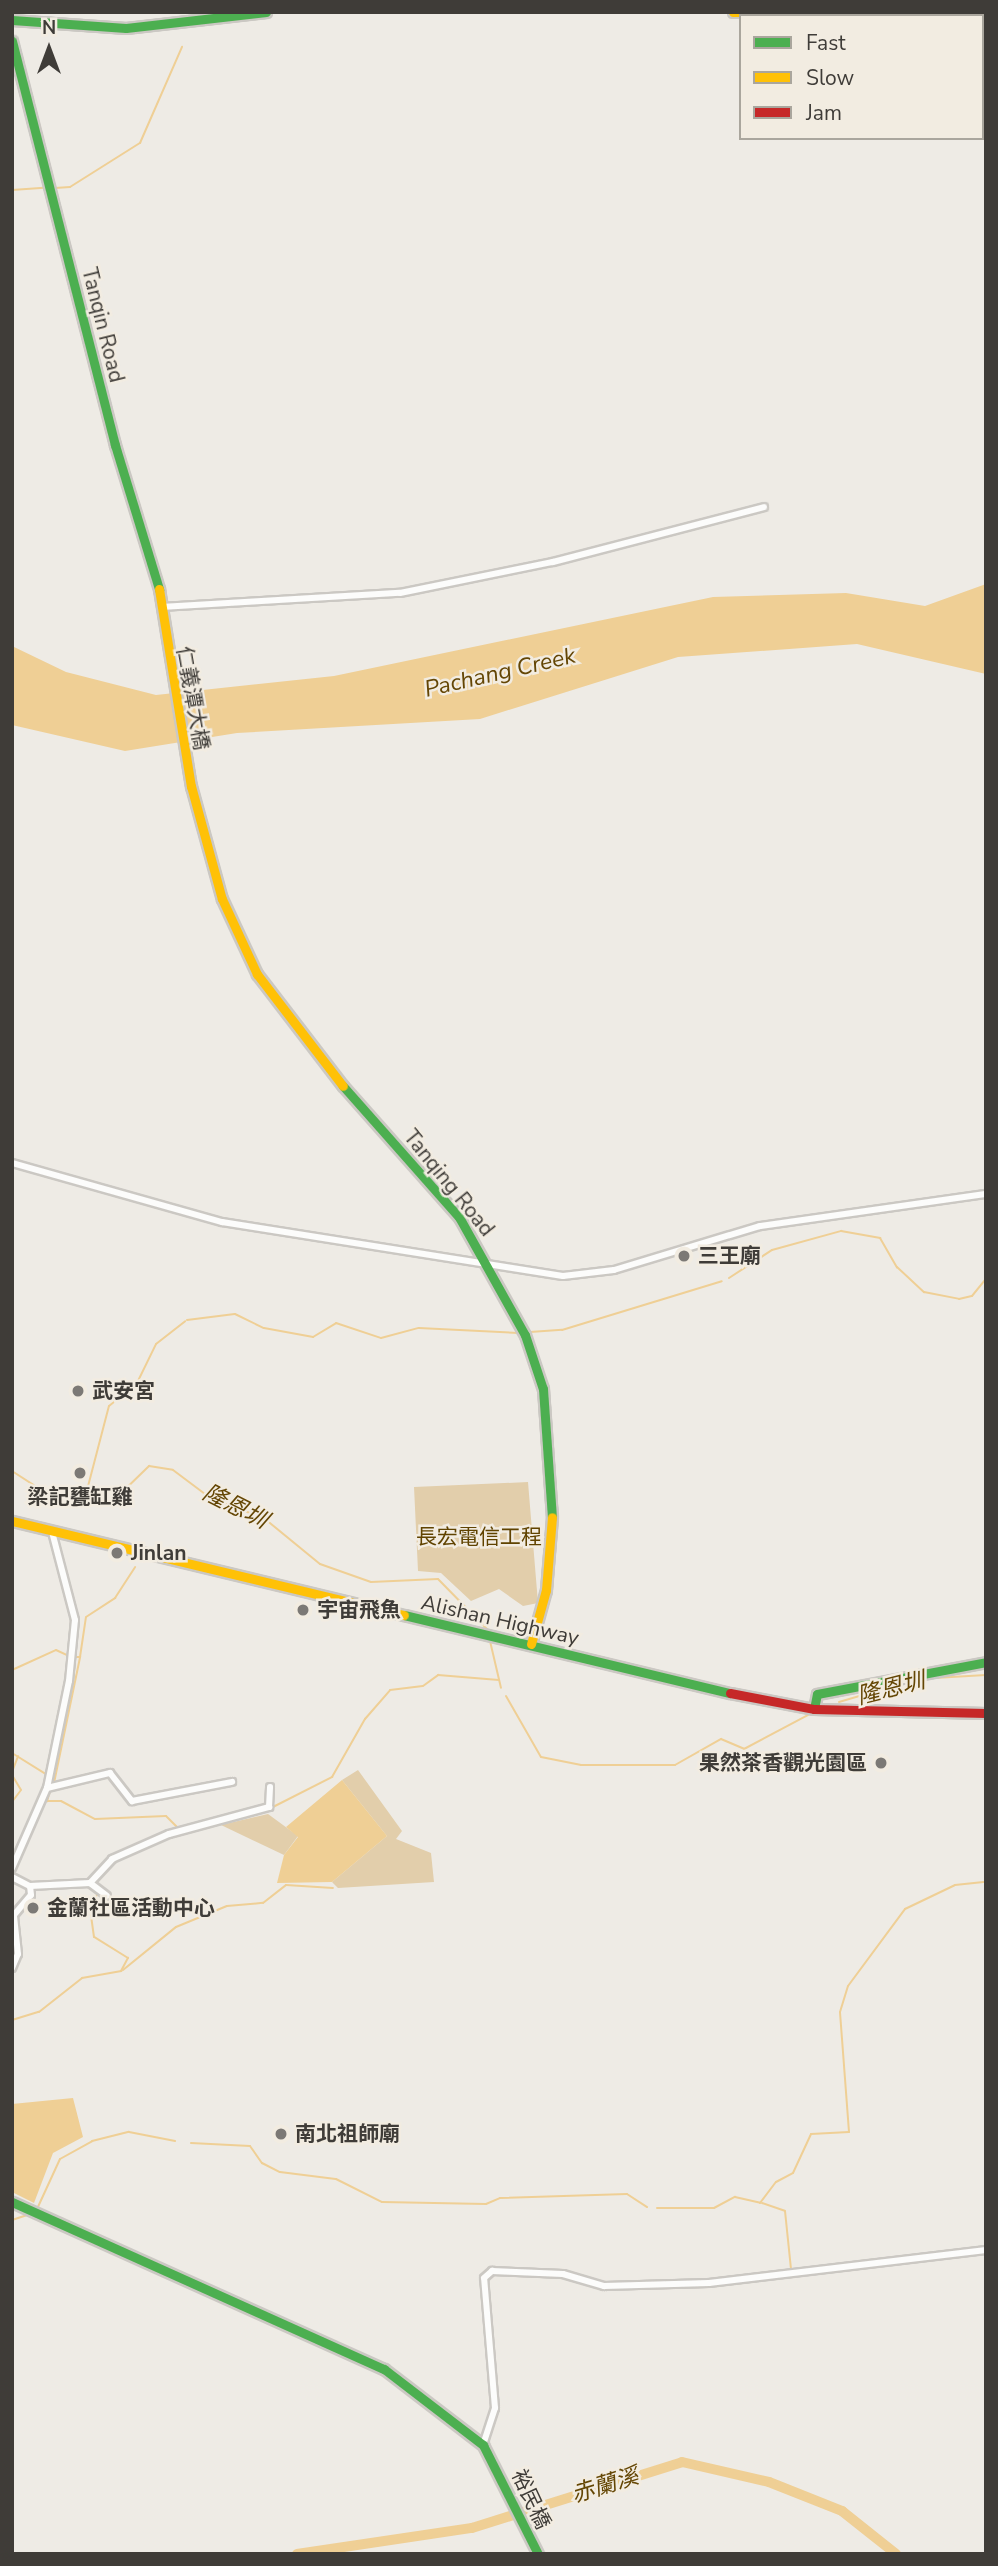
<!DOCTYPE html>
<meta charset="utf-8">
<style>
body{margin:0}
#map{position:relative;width:998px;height:2566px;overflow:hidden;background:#eeebe5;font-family:"Nunito Sans","Noto Sans TC",sans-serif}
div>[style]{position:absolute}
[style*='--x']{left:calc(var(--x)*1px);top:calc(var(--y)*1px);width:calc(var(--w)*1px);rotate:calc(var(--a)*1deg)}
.green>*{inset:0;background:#e2ceab}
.water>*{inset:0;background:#efcf95}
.stream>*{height:2px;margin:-1px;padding:0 1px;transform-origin:1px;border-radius:1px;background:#efcf95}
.river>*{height:10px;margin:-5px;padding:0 5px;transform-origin:5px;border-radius:5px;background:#efcf95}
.roads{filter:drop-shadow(2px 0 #cbc8c3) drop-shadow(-2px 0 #cbc8c3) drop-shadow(0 2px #cbc8c3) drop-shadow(0 -2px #cbc8c3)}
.street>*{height:6px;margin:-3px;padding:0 3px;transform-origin:3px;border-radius:3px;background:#fcfcfb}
.fast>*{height:9px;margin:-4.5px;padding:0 4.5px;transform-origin:4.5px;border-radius:4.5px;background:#4caf50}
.slow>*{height:9px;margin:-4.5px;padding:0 4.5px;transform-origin:4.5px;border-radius:4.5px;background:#ffc107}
.jam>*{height:9px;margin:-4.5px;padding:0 4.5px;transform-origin:4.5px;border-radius:4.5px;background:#c62828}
.dots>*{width:19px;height:19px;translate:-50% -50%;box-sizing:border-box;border:4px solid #f2ece1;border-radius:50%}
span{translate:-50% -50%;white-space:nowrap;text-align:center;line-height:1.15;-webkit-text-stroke:5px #f2ece1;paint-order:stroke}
.street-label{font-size:21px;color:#3f3c38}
.poi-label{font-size:21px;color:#3f3c38;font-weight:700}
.left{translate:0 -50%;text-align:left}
.right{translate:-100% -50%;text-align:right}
.park-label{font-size:21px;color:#604300}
.water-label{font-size:23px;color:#644604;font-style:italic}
.frame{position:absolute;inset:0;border:14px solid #3f3c38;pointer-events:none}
.legend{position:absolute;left:739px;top:14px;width:245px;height:126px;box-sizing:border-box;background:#f2ece1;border:2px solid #aaa69d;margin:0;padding:9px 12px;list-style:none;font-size:21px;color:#3f3c38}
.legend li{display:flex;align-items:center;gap:14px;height:35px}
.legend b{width:35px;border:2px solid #aaa69d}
.north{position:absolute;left:14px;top:14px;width:70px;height:70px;-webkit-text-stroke:5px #f2ece1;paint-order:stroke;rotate:0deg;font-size:19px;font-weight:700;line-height:28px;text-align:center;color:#3f3c38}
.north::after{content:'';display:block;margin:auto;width:24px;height:32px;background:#3f3c38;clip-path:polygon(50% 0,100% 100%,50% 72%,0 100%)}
</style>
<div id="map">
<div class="green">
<i style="clip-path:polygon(528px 1482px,538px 1603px,523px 1606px,499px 1589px,471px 1601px,441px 1573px,418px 1571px,414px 1487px)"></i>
<i style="clip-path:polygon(358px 1770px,402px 1831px,396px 1839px,431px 1853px,434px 1882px,338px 1888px,332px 1882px,387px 1836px,342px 1780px)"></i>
<i style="clip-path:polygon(268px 1814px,298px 1836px,284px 1855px,221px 1825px)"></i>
</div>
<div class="water">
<i style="clip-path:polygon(986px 584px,986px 674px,857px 644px,678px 657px,480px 719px,237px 733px,125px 751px,12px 725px,12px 646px,66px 672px,156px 695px,334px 676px,713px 597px,846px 593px,925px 606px)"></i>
<i style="clip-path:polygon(342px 1780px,387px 1836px,332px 1882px,277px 1883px,284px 1855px,298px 1837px,286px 1827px)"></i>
<i style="clip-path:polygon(73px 2098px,83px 2137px,53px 2153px,34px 2203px,12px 2192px,12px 2104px)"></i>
</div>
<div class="stream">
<i style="--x:55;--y:188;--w:15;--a:-4"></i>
<i style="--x:70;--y:187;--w:83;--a:-32.2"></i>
<i style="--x:140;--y:143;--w:105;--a:-66.4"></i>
<i style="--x:12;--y:190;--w:32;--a:-4"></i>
<i style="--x:729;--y:1278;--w:51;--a:-33.1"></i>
<i style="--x:772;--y:1250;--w:72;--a:-15.4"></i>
<i style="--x:841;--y:1231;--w:40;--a:10"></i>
<i style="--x:880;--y:1238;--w:34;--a:60"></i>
<i style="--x:897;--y:1267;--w:37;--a:43"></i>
<i style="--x:924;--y:1292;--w:36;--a:11"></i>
<i style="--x:959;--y:1299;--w:13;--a:-13"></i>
<i style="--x:972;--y:1296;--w:22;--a:-51"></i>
<i style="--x:187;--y:1320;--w:48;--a:-7.1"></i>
<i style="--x:235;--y:1314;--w:32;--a:26"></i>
<i style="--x:264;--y:1328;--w:50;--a:10.4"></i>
<i style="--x:313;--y:1337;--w:27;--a:-31"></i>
<i style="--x:336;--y:1323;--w:47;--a:18.4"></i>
<i style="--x:381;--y:1338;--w:39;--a:-15"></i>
<i style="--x:419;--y:1328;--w:99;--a:2.9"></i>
<i style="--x:530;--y:1332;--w:32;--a:-4"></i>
<i style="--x:562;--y:1330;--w:167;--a:-17"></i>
<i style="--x:12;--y:1471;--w:37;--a:33"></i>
<i style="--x:43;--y:1491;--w:70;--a:9.1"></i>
<i style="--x:112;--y:1502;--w:52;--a:-44.2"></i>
<i style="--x:149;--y:1466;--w:24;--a:9"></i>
<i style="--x:173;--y:1470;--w:45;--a:36.9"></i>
<i style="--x:209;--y:1497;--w:60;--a:21.4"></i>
<i style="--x:265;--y:1519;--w:71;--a:39.3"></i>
<i style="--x:320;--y:1564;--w:54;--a:19.4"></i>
<i style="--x:371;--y:1582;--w:67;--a:-2.6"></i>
<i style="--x:438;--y:1579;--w:71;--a:45.6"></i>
<i style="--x:86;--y:1494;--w:91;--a:-75.4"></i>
<i style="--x:109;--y:1406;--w:36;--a:-39"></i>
<i style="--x:137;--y:1383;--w:43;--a:-64"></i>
<i style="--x:156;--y:1344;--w:37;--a:-38"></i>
<i style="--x:490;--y:1641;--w:48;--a:76.8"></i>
<i style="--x:74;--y:1657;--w:6;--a:0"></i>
<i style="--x:80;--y:1657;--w:40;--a:-81.5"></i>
<i style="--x:86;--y:1617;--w:35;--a:-33"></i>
<i style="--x:115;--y:1598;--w:37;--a:-57"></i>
<i style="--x:12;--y:1670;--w:48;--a:-24.4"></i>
<i style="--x:56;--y:1650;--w:14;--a:25"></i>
<i style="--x:506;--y:1696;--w:70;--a:60.2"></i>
<i style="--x:541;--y:1757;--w:41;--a:11.3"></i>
<i style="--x:581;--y:1765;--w:94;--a:0"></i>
<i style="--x:675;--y:1765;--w:53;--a:-29.5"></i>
<i style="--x:721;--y:1739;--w:25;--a:23"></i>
<i style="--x:744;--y:1749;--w:77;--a:-27.9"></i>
<i style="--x:839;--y:1702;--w:81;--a:-16.4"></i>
<i style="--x:917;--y:1679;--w:69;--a:-3.3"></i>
<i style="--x:12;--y:1753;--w:40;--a:32"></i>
<i style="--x:12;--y:1772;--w:17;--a:-69"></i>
<i style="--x:12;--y:1775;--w:17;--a:59"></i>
<i style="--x:21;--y:1790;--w:15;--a:127"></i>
<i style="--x:54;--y:1783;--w:129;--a:-78.3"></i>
<i style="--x:51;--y:1788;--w:14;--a:107"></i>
<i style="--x:47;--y:1801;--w:14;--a:0"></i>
<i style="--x:61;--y:1801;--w:38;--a:28"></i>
<i style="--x:95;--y:1819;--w:71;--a:-2.4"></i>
<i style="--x:166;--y:1816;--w:17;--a:45"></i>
<i style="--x:269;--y:1809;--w:71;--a:-26.9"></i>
<i style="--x:332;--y:1777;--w:67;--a:-60.4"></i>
<i style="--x:365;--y:1719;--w:38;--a:-49"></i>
<i style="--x:390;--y:1690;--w:33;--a:-7"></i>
<i style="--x:423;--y:1686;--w:19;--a:-36"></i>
<i style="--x:438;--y:1675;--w:61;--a:4.7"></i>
<i style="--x:123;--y:1970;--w:68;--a:-39.1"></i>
<i style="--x:176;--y:1927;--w:55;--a:-22.4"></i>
<i style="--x:227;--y:1906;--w:36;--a:-5"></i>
<i style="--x:263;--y:1903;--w:29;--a:-38"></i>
<i style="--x:286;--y:1885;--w:47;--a:3.7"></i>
<i style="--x:12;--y:2020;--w:28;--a:-17"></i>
<i style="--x:39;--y:2012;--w:55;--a:-38.3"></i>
<i style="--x:82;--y:1978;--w:40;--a:-10"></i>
<i style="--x:121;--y:1971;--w:15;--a:-62"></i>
<i style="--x:128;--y:1958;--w:40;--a:-148"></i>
<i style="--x:94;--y:1937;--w:27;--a:-98"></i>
<i style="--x:90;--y:1910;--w:20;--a:-66"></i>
<i style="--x:191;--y:2143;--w:59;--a:2.9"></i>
<i style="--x:250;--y:2146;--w:21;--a:55"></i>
<i style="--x:262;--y:2163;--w:20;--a:27"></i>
<i style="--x:280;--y:2172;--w:56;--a:7.1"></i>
<i style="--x:336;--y:2179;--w:51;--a:26.6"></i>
<i style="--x:382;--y:2202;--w:104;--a:1.1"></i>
<i style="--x:486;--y:2204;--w:15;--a:-23"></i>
<i style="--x:500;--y:2198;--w:127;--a:-1.8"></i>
<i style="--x:627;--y:2194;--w:24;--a:33"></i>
<i style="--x:762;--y:2203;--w:24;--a:19"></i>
<i style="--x:785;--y:2211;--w:58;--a:84.1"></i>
<i style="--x:657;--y:2208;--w:57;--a:0"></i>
<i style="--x:714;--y:2208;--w:24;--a:-28"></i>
<i style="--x:735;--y:2197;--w:26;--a:13"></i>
<i style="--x:760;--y:2203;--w:26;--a:-53"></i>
<i style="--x:776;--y:2182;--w:19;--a:-28"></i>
<i style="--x:793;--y:2173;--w:43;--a:-65.2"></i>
<i style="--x:811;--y:2134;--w:38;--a:-3"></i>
<i style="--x:849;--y:2132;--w:120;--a:-94.3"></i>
<i style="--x:840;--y:2012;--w:27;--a:-73"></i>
<i style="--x:848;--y:1986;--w:96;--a:-53.5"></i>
<i style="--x:905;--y:1909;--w:55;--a:-25.6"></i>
<i style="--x:955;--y:1885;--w:31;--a:-6"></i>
<i style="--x:37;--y:2209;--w:55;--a:-65.3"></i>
<i style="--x:60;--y:2159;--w:37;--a:-29"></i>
<i style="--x:92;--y:2141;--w:38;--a:-14"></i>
<i style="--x:129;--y:2132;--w:47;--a:11.1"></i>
<i style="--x:12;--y:2220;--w:16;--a:-18"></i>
</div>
<div class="river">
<i style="--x:297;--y:2554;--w:177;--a:-8.5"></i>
<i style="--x:472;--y:2528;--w:220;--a:-17.4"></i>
<i style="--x:682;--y:2462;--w:89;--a:12.9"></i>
<i style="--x:769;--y:2482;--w:79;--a:21.7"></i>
<i style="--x:842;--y:2511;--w:69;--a:38.5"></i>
</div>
<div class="roads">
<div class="street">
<i style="--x:161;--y:607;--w:239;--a:-3.4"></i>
<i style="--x:400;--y:593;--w:156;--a:-11.5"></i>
<i style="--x:553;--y:562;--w:218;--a:-14.6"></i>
<i style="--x:12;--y:1163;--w:218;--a:15.7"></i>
<i style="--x:222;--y:1222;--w:345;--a:9"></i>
<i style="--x:563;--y:1276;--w:51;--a:-6.7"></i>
<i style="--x:614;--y:1270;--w:152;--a:-16.8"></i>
<i style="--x:760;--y:1226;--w:228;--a:-8.1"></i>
<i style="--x:47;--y:1788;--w:65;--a:-13.4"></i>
<i style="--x:110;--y:1773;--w:36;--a:52"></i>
<i style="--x:132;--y:1801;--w:102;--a:-10.8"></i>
<i style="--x:12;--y:1868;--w:87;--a:-66.4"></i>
<i style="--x:47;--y:1788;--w:109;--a:-78.4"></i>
<i style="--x:69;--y:1681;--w:61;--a:-84.4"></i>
<i style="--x:75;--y:1620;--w:91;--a:-104.6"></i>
<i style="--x:12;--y:1877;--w:20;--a:27"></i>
<i style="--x:30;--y:1886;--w:60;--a:-2.9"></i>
<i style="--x:90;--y:1883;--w:21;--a:37"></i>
<i style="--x:90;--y:1883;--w:33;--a:-47"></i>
<i style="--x:112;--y:1859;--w:62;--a:-23.7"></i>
<i style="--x:169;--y:1834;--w:104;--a:-15.1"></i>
<i style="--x:269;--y:1807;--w:20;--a:-87"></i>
<i style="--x:12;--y:1968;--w:15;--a:-67"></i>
<i style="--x:18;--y:1954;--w:39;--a:-96"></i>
<i style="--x:14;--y:1915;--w:26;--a:-50"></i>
<i style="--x:31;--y:1895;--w:9;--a:-96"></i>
<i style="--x:483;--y:2445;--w:39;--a:-72"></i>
<i style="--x:495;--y:2408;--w:130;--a:-94.8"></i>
<i style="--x:484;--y:2278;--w:11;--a:-41"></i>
<i style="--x:492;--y:2271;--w:71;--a:2.4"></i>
<i style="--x:563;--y:2274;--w:43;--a:16.3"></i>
<i style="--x:604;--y:2286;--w:105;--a:-1.6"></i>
<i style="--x:709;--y:2283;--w:279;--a:-6.8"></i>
</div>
<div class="fast">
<i style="--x:12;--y:20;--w:114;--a:4"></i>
<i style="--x:126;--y:28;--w:141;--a:-6.5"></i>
<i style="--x:12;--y:41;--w:417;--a:75.7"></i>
<i style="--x:115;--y:445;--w:151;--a:73"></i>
<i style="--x:343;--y:1086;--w:175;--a:48.5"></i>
<i style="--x:459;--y:1217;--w:135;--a:60.8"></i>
<i style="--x:525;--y:1335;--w:57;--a:71.6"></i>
<i style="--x:543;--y:1389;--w:128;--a:86"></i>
<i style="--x:404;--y:1615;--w:335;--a:13.5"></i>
<i style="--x:814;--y:1709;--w:15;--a:-79"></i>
<i style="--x:817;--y:1694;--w:172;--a:-10.7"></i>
<i style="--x:12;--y:2202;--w:408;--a:24.2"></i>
<i style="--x:384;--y:2369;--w:125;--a:37.5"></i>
<i style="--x:483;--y:2445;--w:122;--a:63.2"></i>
</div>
<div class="slow">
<i style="--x:733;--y:12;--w:30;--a:0"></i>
<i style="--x:159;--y:589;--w:200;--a:80.8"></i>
<i style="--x:191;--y:786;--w:117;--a:74.7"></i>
<i style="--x:222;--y:899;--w:83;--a:65"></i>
<i style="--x:257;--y:974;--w:141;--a:52.5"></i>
<i style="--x:12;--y:1521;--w:403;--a:13.5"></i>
<i style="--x:531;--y:1644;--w:56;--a:-74.5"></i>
<i style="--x:546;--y:1590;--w:73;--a:-85.3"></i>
</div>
<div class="jam">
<i style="--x:730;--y:1693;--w:86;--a:10.8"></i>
<i style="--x:814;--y:1709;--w:172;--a:1.3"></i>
</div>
</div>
<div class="dots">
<i style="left:684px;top:1256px;background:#7c7975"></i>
<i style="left:78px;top:1391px;background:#7c7975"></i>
<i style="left:80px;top:1473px;background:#7c7975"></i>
<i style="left:117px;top:1553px;background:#7c7975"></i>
<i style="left:303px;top:1610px;background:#7c7975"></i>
<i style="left:881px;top:1763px;background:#7c7975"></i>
<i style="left:33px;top:1908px;background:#7c7975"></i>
<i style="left:281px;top:2134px;background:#7c7975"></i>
</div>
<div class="street-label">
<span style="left:103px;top:325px;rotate:76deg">Tanqin Road</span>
<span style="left:193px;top:698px;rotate:80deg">仁義潭大橋</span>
<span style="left:449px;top:1183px;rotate:51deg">Tanqing Road</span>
<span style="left:500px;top:1620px;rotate:13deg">Alishan Highway</span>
<span style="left:531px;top:2499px;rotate:65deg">裕民橋</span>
</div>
<div class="poi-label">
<span class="left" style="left:698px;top:1256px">三王廟</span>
<span class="left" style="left:92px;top:1391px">武安宮</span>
<span style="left:80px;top:1497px">梁記甕缸雞</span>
<span class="left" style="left:131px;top:1553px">Jinlan</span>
<span class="left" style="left:317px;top:1610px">宇宙飛魚</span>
<span class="right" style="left:867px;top:1763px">果然茶香觀光園區</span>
<span class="left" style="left:47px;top:1908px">金蘭社區活動中心</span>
<span class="left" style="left:295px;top:2134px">南北祖師廟</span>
</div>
<div class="park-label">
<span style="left:479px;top:1537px">長宏電信工程</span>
</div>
<div class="water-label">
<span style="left:500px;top:673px;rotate:-13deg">Pachang Creek</span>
<span style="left:235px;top:1507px;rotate:27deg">隆恩圳</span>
<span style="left:891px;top:1689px;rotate:-14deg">隆恩圳</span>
<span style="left:605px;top:2486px;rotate:-17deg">赤蘭溪</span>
</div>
<div class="frame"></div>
<ul class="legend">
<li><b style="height:9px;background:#4caf50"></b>Fast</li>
<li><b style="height:9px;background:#ffc107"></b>Slow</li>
<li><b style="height:9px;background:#c62828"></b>Jam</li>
</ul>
<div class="north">N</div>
</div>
